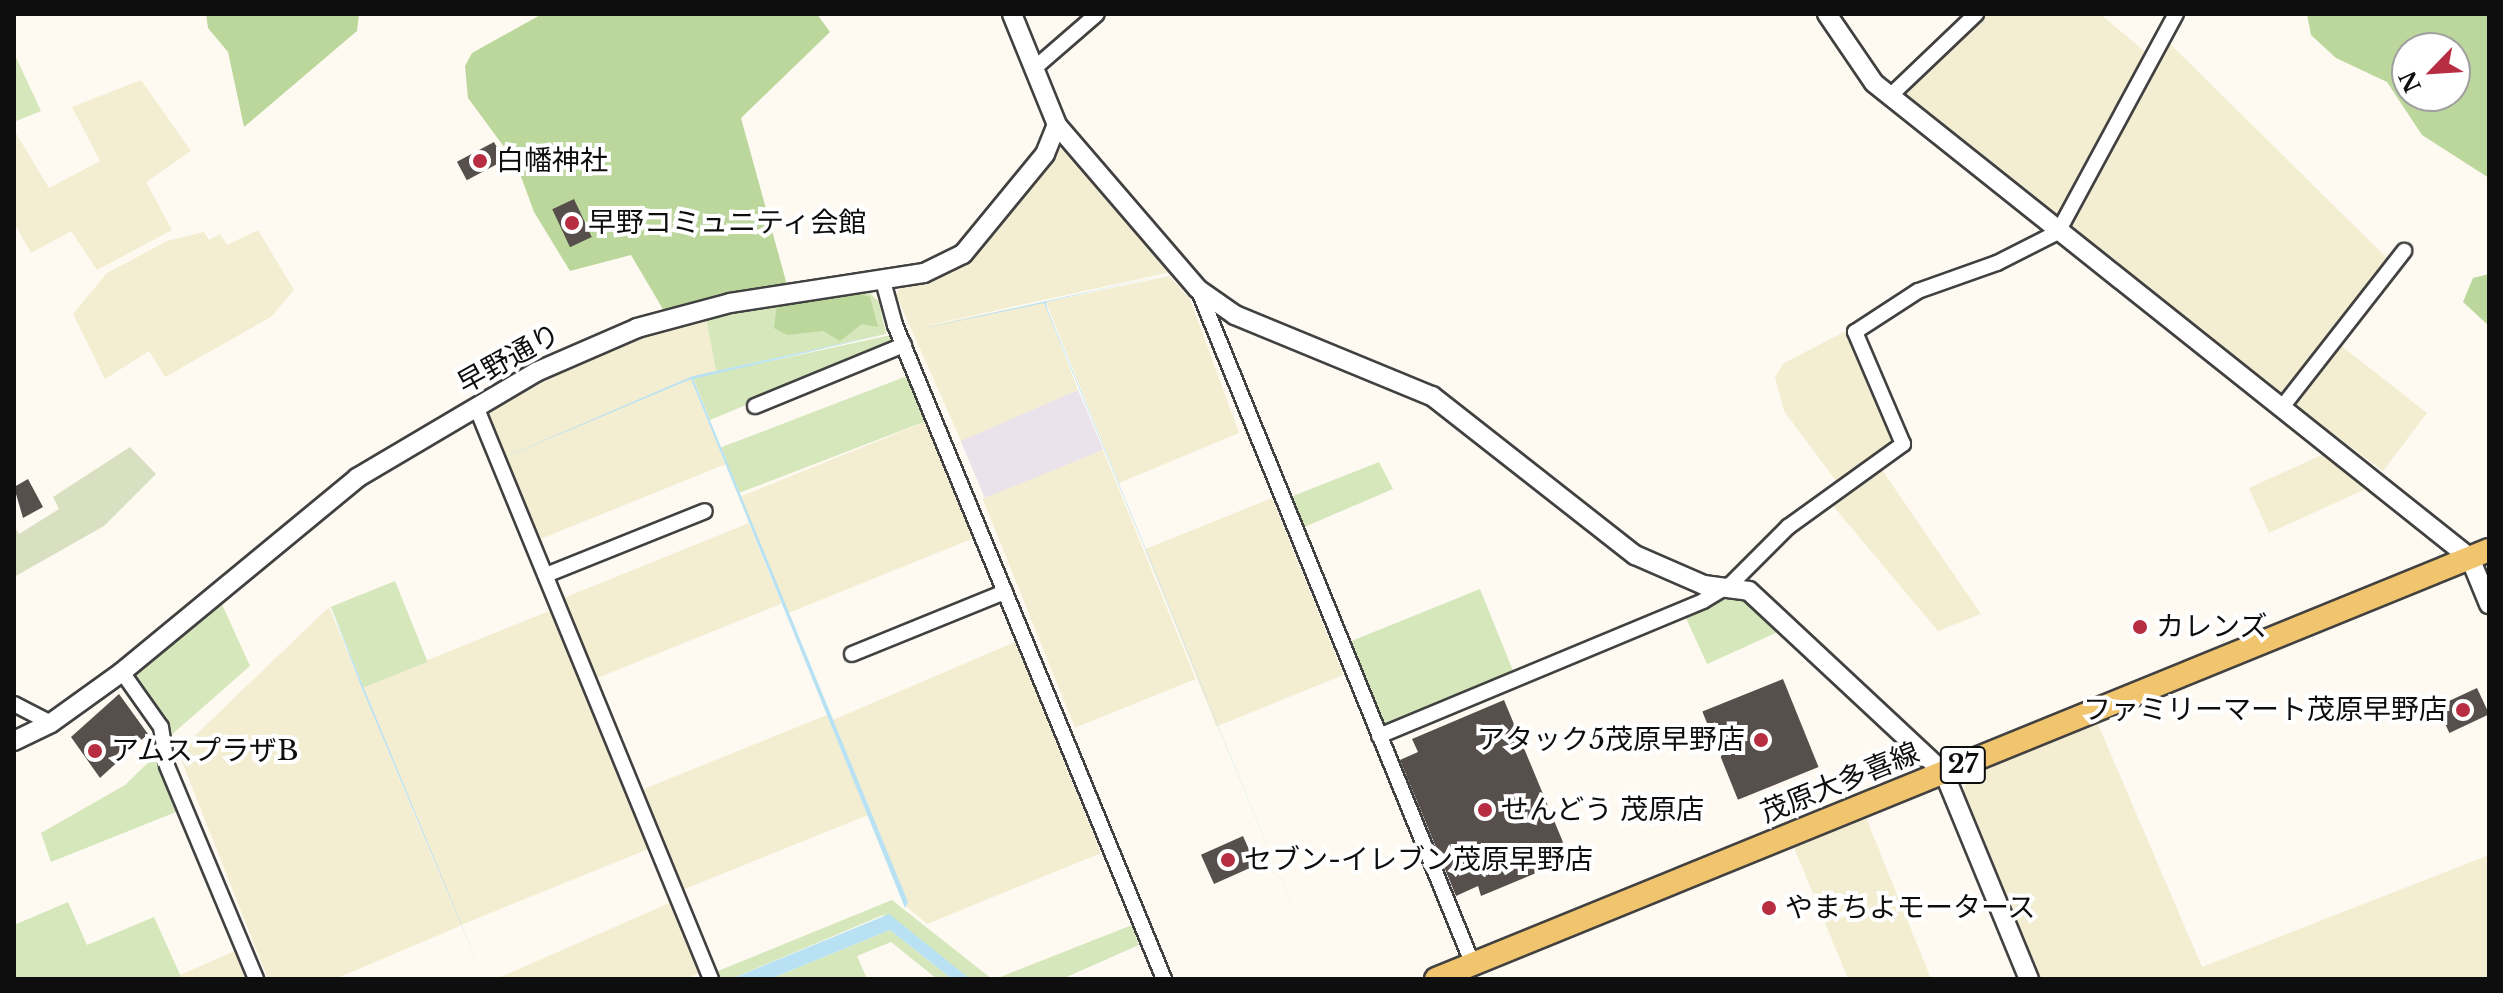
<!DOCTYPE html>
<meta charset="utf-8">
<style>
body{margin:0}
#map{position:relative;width:2503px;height:993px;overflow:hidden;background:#fefaf1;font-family:"Libre Baskerville","Noto Sans JP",serif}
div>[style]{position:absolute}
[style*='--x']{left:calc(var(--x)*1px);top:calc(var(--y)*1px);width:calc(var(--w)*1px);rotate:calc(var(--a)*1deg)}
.industrial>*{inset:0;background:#ebe3ec;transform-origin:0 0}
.farmland>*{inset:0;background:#f3edd2;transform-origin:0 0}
.green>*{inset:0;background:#d6e7bc;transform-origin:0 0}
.forest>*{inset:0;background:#bcd79c}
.cemetery>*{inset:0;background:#d9e0c2}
.water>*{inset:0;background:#b8e2f3}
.building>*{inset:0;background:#564f4b;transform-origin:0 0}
.roads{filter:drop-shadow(2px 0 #414141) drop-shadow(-2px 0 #414141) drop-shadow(0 2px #414141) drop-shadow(0 -2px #414141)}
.minor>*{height:14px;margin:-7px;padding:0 7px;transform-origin:7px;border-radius:7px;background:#fff}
.tertiary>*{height:18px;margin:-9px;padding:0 9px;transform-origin:9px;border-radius:9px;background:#fff}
.primary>*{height:22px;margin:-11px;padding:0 11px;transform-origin:11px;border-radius:11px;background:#f1c46e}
.dots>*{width:22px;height:22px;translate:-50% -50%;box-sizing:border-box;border:4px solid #fff;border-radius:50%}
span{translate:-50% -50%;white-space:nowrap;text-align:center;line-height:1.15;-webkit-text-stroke:8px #fff;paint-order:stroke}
.shield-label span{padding:2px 6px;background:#fff;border:2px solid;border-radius:6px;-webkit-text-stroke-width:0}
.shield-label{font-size:26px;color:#0e0e0e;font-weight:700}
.poi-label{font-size:28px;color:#0e0e0e}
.left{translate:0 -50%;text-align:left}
.right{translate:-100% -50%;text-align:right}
.street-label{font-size:28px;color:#0e0e0e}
.frame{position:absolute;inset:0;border:16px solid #0e0e0e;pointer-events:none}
.north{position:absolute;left:2391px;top:32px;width:80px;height:80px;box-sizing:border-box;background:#fff;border:2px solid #9f9f9f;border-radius:50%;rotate:245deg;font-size:22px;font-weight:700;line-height:32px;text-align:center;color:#0e0e0e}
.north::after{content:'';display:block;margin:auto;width:28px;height:36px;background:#b72d41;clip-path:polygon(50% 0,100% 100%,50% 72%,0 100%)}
</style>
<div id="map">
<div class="industrial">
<i style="left:1078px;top:390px;width:65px;height:128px;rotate:67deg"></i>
</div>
<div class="farmland">
<i style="clip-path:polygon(1981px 14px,2100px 14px,2149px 55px,2059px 218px,1904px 96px)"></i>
<i style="clip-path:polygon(2166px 40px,2389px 260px,2288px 392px,2281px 395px,2067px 222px)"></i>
<i style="clip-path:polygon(141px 80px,191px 151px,146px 182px,172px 230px,97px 270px,71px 231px,31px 253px,14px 223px,14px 130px,49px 188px,100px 161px,72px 107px)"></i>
<i style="clip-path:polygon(1061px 149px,1072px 152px,1171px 272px,911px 329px,1044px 302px,1078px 390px,961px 441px,896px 295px,901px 285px,976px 254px)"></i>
<i style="clip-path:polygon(258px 230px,294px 290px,271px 317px,165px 377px,149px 351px,105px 379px,73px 314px,107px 273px,167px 241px,204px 232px,209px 240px,220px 234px,227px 245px)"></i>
<i style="clip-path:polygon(1169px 276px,1190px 299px,1239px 433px,1119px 483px,1046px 302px)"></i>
<i style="clip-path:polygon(706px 318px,716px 371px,502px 458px,487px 413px,594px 354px)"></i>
<i style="clip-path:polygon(1846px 331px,1894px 438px,1892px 445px,1836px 481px,1784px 411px,1775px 377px,1784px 363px)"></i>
<i style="clip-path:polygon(2339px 344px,2427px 413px,2383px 471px,2297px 407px,2294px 398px)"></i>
<i style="left:691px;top:379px;width:92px;height:205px;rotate:68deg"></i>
<i style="left:925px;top:422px;width:126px;height:199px;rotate:68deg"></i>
<i style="left:1103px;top:450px;width:247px;height:130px;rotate:68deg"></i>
<i style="clip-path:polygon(2328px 452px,2368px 488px,2269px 533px,2249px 488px)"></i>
<i style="clip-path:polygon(1880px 467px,1981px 614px,1938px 631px,1829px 501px)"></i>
<i style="left:1272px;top:498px;width:191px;height:137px;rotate:68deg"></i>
<i style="left:749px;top:523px;width:87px;height:202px;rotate:68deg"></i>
<i style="clip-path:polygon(329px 607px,460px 926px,335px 979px,268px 979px,178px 752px)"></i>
<i style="left:554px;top:609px;width:258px;height:206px;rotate:68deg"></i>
<i style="clip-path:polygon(1015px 642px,1101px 853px,927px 924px,907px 907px,833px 720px)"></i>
<i style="left:827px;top:715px;width:108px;height:203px;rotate:68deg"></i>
<i style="clip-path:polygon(2097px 722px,2202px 967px,2489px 855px,2489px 979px,2038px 979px,1962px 795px,1970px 773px)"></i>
<i style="clip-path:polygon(1865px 815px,1931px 979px,1848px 979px,1793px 845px)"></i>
<i style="clip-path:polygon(674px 901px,702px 972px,685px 979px,496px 979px)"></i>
<i style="clip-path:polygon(237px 950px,249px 979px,182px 979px,180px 975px)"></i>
</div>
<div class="green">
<i style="clip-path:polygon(14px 53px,41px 111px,14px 122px)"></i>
<i style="clip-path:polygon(867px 290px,879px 302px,886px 334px,716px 371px,706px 318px)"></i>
<i style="clip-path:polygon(891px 335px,894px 343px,710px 420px,693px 378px)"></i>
<i style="left:907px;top:376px;width:49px;height:199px;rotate:69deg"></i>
<i style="clip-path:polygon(1379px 462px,1393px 489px,1302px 528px,1293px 496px)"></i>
<i style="left:395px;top:581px;width:87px;height:69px;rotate:68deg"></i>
<i style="left:1480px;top:589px;width:89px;height:144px;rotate:68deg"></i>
<i style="clip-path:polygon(1730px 596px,1740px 598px,1778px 632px,1707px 664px,1685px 616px)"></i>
<i style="clip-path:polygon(220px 600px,250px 666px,169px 737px,130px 675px)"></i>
<i style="clip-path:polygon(160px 751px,181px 810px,51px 862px,41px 833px,125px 785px)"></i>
<i style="clip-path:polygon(892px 900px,992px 979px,970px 979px,883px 915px,731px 979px,716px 979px,713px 973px)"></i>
<i style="clip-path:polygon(68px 902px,87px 945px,154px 917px,182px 979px,14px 979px,14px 925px)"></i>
<i style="clip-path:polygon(1132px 925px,1139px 945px,1062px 979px,995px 979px)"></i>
<i style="clip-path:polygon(890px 930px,952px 979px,937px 979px,891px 942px,857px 956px,867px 979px,770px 979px)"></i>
</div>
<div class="forest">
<i style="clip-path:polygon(206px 14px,359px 14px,357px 31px,244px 127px,228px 52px,208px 28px)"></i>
<i style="clip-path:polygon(542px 14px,817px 14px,830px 32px,741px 118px,787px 285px,664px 311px,631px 255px,570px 271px,534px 212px,516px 163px,468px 98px,465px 66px,472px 53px)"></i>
<i style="clip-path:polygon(evenodd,2307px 14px,2489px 14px,2489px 178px,2422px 135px,2387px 82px,2336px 58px,2311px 35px,2307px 14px,2455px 48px,2455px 96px,2407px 96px,2407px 48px,2455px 48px)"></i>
<i style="clip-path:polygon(2489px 274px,2489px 326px,2463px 302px,2473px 278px)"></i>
<i style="clip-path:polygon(855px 292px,870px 297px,878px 327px,862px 324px,840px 341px,823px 331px,787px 335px,774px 328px,777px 305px)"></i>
</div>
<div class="cemetery">
<i style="clip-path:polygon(130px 447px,156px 474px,104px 526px,14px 577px,14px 526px,19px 534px,59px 509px,53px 497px)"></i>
</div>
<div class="water">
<i style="clip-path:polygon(1169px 274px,1046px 302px,1047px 308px,1322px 979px,1044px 303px,911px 331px)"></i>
<i style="clip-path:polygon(886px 334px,693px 379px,908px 902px,905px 908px,691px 379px,503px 458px,693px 376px)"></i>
<i style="clip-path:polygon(330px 605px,363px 686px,484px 979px,361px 686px)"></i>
<i style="clip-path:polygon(889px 914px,970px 979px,952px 979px,890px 930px,770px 979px,731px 979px)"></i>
</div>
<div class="building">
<i style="left:494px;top:142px;width:21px;height:42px;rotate:62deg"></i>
<i style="left:574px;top:199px;width:42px;height:24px;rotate:65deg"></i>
<i style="clip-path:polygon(28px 479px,43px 507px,23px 518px,14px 487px)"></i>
<i style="left:1783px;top:679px;width:95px;height:87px;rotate:68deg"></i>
<i style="left:2477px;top:688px;width:29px;height:44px;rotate:65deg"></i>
<i style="clip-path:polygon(119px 694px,148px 734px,100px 778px,71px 737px)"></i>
<i style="clip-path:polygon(1504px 700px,1570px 859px,1481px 896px,1478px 886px,1456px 896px,1400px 760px,1418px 752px,1412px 739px)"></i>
<i style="left:1243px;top:836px;width:32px;height:46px;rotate:66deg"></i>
</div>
<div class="roads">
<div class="minor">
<i style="--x:1037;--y:66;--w:79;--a:-40.9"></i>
<i style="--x:1890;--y:96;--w:119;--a:-43.6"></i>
<i style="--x:883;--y:281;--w:46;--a:74.7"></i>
<i style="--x:895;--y:325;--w:707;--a:67.64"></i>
<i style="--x:1198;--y:289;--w:730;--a:67.86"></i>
<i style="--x:755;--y:406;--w:161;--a:-22.3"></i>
<i style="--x:2283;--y:406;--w:197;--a:-52"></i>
<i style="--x:477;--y:409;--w:616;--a:67.68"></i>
<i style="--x:546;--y:575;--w:171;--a:-21.9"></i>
<i style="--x:852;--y:654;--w:165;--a:-22.1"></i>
<i style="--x:122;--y:672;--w:67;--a:54.7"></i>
<i style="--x:161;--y:727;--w:39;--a:81"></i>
<i style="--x:167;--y:766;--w:231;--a:67.3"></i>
<i style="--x:14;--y:704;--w:42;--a:27.2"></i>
<i style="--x:1379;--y:736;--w:351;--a:-22.6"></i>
<i style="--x:1703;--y:601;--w:33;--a:-31"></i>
<i style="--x:1731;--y:584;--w:81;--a:-45"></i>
<i style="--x:1788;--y:527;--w:142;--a:-35.8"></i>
<i style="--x:1903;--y:444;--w:122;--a:-113.2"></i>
<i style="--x:1855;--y:332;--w:75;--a:-33.1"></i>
<i style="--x:1918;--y:291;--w:84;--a:-19.5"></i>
<i style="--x:1997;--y:263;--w:68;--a:-26.9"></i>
<i style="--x:2058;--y:232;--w:248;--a:-61.6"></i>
</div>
<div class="tertiary">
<i style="--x:1012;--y:14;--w:120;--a:67.9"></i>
<i style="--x:1057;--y:125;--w:216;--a:49.3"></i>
<i style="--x:1198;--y:289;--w:45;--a:35.1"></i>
<i style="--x:1235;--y:315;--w:213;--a:22.4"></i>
<i style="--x:1432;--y:396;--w:258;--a:38.1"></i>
<i style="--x:1635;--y:555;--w:75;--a:23.5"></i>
<i style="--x:1704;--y:585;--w:45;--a:7.6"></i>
<i style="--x:1749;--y:591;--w:267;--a:43"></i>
<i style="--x:1944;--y:773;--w:223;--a:67.6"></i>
<i style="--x:1827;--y:14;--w:83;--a:55.7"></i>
<i style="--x:1874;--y:83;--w:762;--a:38.55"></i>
<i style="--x:2470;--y:558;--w:50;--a:67.6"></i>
<i style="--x:14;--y:741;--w:41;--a:-25.9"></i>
<i style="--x:51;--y:723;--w:87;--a:-35.7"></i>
<i style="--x:122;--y:672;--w:305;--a:-39.5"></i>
<i style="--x:357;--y:478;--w:208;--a:-30.6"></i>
<i style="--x:536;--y:372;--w:110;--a:-23.5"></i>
<i style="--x:637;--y:328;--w:96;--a:-15"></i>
<i style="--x:730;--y:303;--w:196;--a:-8.8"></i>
<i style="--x:924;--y:273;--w:43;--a:-26"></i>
<i style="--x:963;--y:254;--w:129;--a:-50.6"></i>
<i style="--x:1045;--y:154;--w:31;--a:-68"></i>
</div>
<div class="primary">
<i style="--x:1436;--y:979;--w:1137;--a:-22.17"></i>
</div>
</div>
<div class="dots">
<i style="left:480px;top:161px;background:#b72d41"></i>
<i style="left:572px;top:223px;background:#b72d41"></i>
<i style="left:2140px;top:627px;background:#b72d41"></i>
<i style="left:2463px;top:710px;background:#b72d41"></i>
<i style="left:1761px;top:740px;background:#b72d41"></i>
<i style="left:95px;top:751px;background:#b72d41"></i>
<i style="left:1485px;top:810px;background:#b72d41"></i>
<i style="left:1228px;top:860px;background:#b72d41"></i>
<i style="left:1769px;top:908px;background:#b72d41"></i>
</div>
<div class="shield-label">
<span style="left:1963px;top:765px">27</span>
</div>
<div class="poi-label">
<span class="left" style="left:496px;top:161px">白幡神社</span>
<span class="left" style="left:588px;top:223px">早野コミュニティ会館</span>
<span class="left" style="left:2156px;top:627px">カレンズ</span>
<span class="right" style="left:2447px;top:710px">ファミリーマート茂原早野店</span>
<span class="right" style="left:1745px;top:740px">アタック5茂原早野店</span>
<span class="left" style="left:111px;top:751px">アムスプラザB</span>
<span class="left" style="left:1501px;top:810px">せんどう 茂原店</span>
<span class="left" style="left:1244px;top:860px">セブン-イレブン茂原早野店</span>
<span class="left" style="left:1785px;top:908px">やまちよモータース</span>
</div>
<div class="street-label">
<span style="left:509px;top:359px;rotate:-29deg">早野通り</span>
<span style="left:1840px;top:783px;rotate:-22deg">茂原大多喜線</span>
</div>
<div class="frame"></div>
<div class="north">N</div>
</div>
